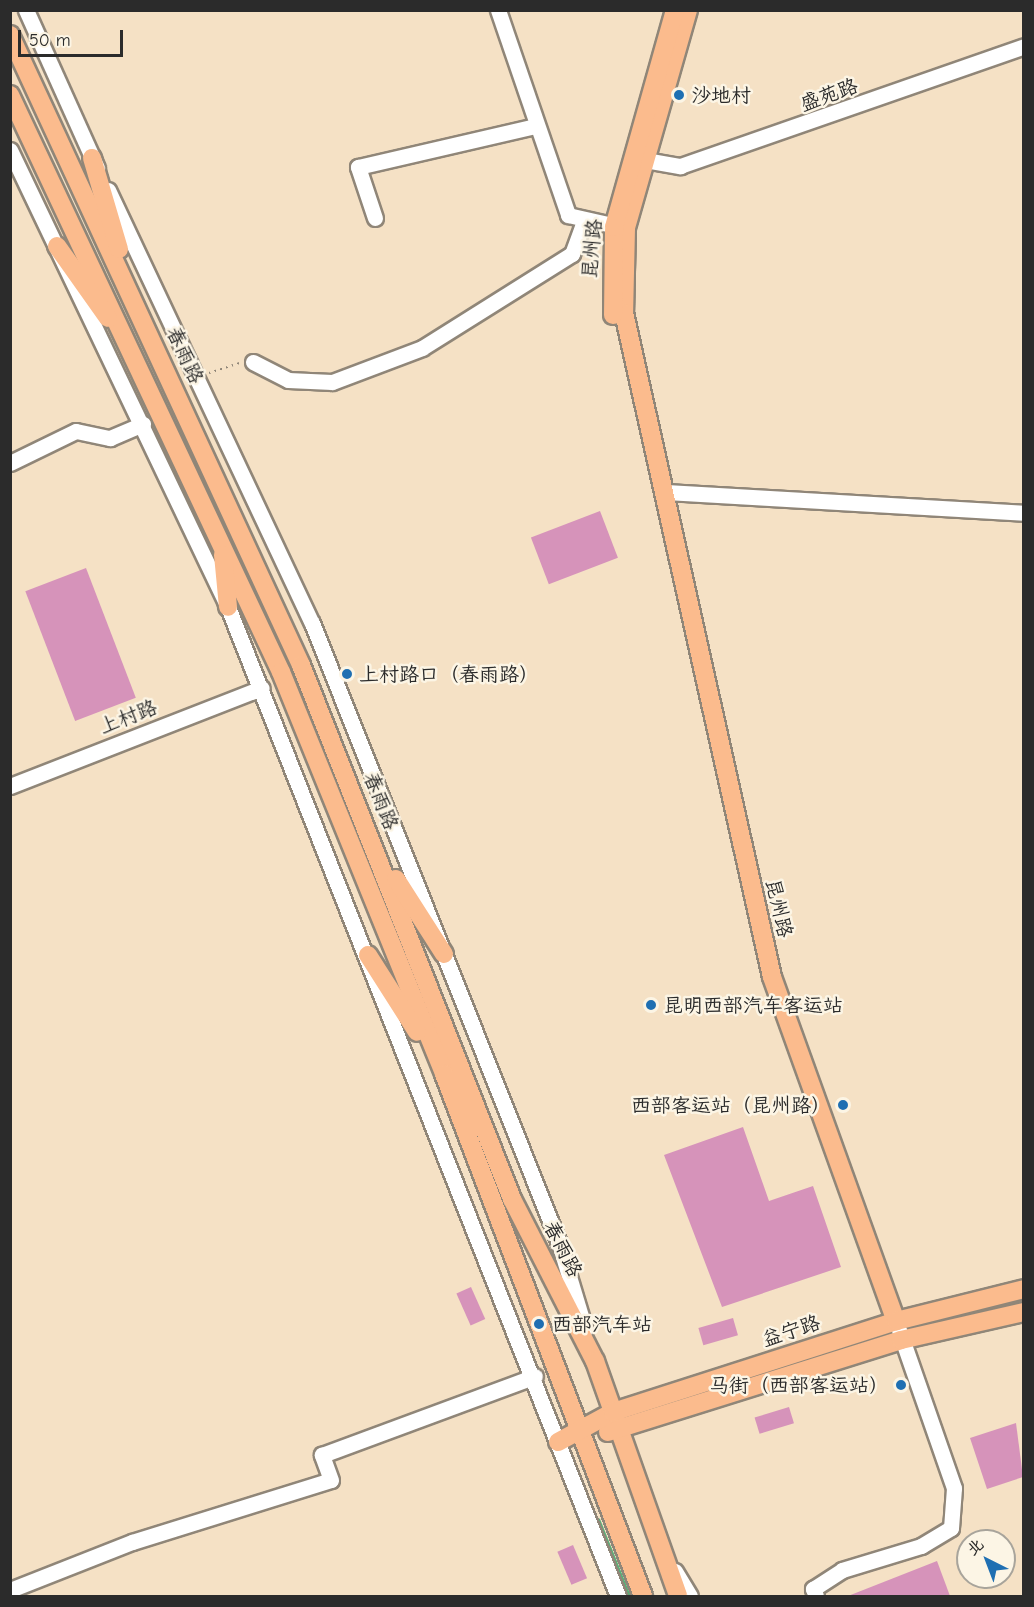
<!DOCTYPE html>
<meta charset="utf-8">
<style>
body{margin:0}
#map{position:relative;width:1034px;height:1607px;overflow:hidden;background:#f5e1c5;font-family:"Comic Neue","LXGW WenKai TC",sans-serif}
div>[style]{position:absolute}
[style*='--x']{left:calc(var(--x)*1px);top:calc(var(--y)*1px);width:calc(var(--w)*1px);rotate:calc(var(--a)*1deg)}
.forest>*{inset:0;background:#5cad79}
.building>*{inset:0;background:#d693ba;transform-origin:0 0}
.path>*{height:2px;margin-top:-1px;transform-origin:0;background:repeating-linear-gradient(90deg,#908678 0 1.5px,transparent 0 6px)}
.roads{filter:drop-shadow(2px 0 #908678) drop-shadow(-2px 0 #908678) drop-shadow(0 2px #908678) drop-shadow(0 -2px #908678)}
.minor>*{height:15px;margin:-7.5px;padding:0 7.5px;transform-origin:7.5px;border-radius:7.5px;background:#fff}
.major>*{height:18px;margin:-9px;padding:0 9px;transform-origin:9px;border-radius:9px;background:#fbbb8d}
.dots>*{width:16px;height:16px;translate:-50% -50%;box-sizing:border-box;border:3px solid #fcf5e5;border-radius:50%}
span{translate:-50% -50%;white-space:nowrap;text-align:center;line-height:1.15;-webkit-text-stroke:5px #fcf5e5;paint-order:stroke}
.poi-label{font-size:20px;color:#2b2b2b}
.left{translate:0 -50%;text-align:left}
.right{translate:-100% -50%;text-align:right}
.street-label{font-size:20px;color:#2b2b2b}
.frame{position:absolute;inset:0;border:12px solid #2b2b2b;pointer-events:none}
.north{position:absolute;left:956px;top:1529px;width:60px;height:60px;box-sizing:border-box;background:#fcf5e5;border:2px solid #a8a49b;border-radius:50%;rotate:318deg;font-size:16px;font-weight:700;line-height:24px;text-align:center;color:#2b2b2b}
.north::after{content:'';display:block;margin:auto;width:21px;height:27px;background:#1f6fb2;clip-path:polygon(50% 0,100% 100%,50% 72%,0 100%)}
.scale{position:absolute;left:18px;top:30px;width:105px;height:27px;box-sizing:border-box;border:3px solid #2b2b2b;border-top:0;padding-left:8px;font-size:18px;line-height:21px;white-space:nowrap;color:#2b2b2b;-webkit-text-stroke:4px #fcf5e5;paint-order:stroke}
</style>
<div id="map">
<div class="forest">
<i style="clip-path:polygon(597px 1517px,600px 1519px,631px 1596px,622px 1596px)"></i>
</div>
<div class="building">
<i style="left:600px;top:511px;width:50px;height:74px;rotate:69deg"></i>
<i style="left:86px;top:568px;width:139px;height:65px;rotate:69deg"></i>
<i style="clip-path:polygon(743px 1127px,769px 1201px,813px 1186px,841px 1267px,722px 1307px,664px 1155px)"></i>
<i style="left:471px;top:1287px;width:35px;height:16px;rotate:66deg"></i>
<i style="left:733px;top:1318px;width:18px;height:36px;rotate:74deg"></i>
<i style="left:789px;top:1407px;width:17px;height:36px;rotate:73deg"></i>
<i style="clip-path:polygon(1016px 1423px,1023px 1477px,987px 1489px,970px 1438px)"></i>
<i style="left:573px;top:1545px;width:36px;height:17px;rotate:67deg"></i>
<i style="clip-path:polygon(937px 1561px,950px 1596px,848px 1596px)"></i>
</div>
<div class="path">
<i style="--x:209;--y:373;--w:33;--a:-18"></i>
</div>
<div class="roads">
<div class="minor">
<i style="--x:26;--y:10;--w:173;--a:65.8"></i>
<i style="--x:498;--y:10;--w:217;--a:71.1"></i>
<i style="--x:568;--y:215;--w:58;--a:12.8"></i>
<i style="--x:10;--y:150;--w:506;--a:64.5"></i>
<i style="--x:228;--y:607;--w:1063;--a:68.48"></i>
<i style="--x:645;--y:160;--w:36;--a:10"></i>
<i style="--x:680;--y:166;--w:364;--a:-19.2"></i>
<i style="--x:108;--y:190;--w:479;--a:64.8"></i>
<i style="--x:312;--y:623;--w:667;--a:68.28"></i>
<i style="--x:559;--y:1243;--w:90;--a:73.2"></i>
<i style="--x:375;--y:218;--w:54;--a:-108.4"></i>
<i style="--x:358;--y:167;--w:182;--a:-13"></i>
<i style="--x:253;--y:362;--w:39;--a:27"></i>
<i style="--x:288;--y:380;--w:44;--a:2.6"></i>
<i style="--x:332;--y:382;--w:96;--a:-20.7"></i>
<i style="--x:422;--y:348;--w:177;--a:-32.1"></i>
<i style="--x:572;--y:254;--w:33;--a:-70"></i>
<i style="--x:10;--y:463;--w:73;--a:-25.9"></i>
<i style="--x:76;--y:431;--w:35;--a:12"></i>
<i style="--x:110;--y:438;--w:36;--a:-23"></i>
<i style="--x:665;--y:492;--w:360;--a:3.3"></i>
<i style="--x:10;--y:786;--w:270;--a:-21.3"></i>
<i style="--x:675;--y:1571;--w:29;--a:59"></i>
<i style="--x:10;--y:1590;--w:131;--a:-21.5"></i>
<i style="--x:132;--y:1542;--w:208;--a:-17.3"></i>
<i style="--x:331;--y:1480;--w:27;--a:-110"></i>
<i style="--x:322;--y:1455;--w:227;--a:-20.3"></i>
<i style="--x:816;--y:1596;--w:8;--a:-113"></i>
<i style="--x:813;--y:1589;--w:35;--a:-33"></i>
<i style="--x:842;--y:1570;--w:83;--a:-16.9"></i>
<i style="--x:921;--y:1546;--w:35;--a:-31"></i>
<i style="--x:951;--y:1528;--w:40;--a:-85.7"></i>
<i style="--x:954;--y:1488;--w:167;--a:-109.2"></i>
</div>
<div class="major">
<i style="--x:688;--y:10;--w:227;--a:105.9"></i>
<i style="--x:626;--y:228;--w:85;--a:91.3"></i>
<i style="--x:624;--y:313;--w:680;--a:77.43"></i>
<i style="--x:772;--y:977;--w:366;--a:70.2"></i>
<i style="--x:10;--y:35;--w:694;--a:65.21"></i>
<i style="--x:301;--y:665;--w:574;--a:68.44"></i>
<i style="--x:512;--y:1199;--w:182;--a:62.9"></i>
<i style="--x:595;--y:1361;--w:249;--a:70.5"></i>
<i style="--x:10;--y:95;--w:637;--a:64.84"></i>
<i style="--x:281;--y:672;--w:434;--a:67.9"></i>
<i style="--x:444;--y:1074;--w:559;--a:69.13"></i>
<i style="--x:92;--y:158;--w:95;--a:73.5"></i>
<i style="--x:57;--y:246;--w:88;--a:54.7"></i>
<i style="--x:613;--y:315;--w:88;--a:-89.3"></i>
<i style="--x:614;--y:227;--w:225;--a:-74.3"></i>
<i style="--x:223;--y:555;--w:52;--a:84.5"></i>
<i style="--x:396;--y:879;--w:89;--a:57.4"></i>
<i style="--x:368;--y:955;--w:91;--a:57.5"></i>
<i style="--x:608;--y:1432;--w:307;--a:-17.4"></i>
<i style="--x:901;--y:1340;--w:126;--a:-12.8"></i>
<i style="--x:558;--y:1442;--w:63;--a:-28.6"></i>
<i style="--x:613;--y:1412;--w:297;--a:-17.8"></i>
<i style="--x:896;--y:1321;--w:132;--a:-14"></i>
</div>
</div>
<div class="dots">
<i style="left:679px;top:95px;background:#1f6fb2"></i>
<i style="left:347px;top:674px;background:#1f6fb2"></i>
<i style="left:651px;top:1005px;background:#1f6fb2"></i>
<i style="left:843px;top:1105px;background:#1f6fb2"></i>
<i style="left:539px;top:1324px;background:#1f6fb2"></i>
<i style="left:901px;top:1385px;background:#1f6fb2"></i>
</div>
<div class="poi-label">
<span class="left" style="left:691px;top:95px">沙地村</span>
<span class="left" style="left:359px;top:674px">上村路口（春雨路）</span>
<span class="left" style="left:663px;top:1005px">昆明西部汽车客运站</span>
<span class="right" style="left:831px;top:1105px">西部客运站（昆州路）</span>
<span class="left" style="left:552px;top:1324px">西部汽车站</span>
<span class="right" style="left:889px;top:1385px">马街（西部客运站）</span>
</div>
<div class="street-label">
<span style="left:829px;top:95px;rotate:-20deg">盛苑路</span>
<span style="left:592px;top:249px;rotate:-85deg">昆州路</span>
<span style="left:185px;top:355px;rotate:65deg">春雨路</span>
<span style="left:128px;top:717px;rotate:-21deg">上村路</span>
<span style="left:381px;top:801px;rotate:68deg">春雨路</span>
<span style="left:779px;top:908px;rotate:77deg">昆州路</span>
<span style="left:563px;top:1249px;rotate:63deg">春雨路</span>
<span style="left:791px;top:1331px;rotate:-18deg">益宁路</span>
</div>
<div class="frame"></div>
<div class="north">北</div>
<div class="scale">50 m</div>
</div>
